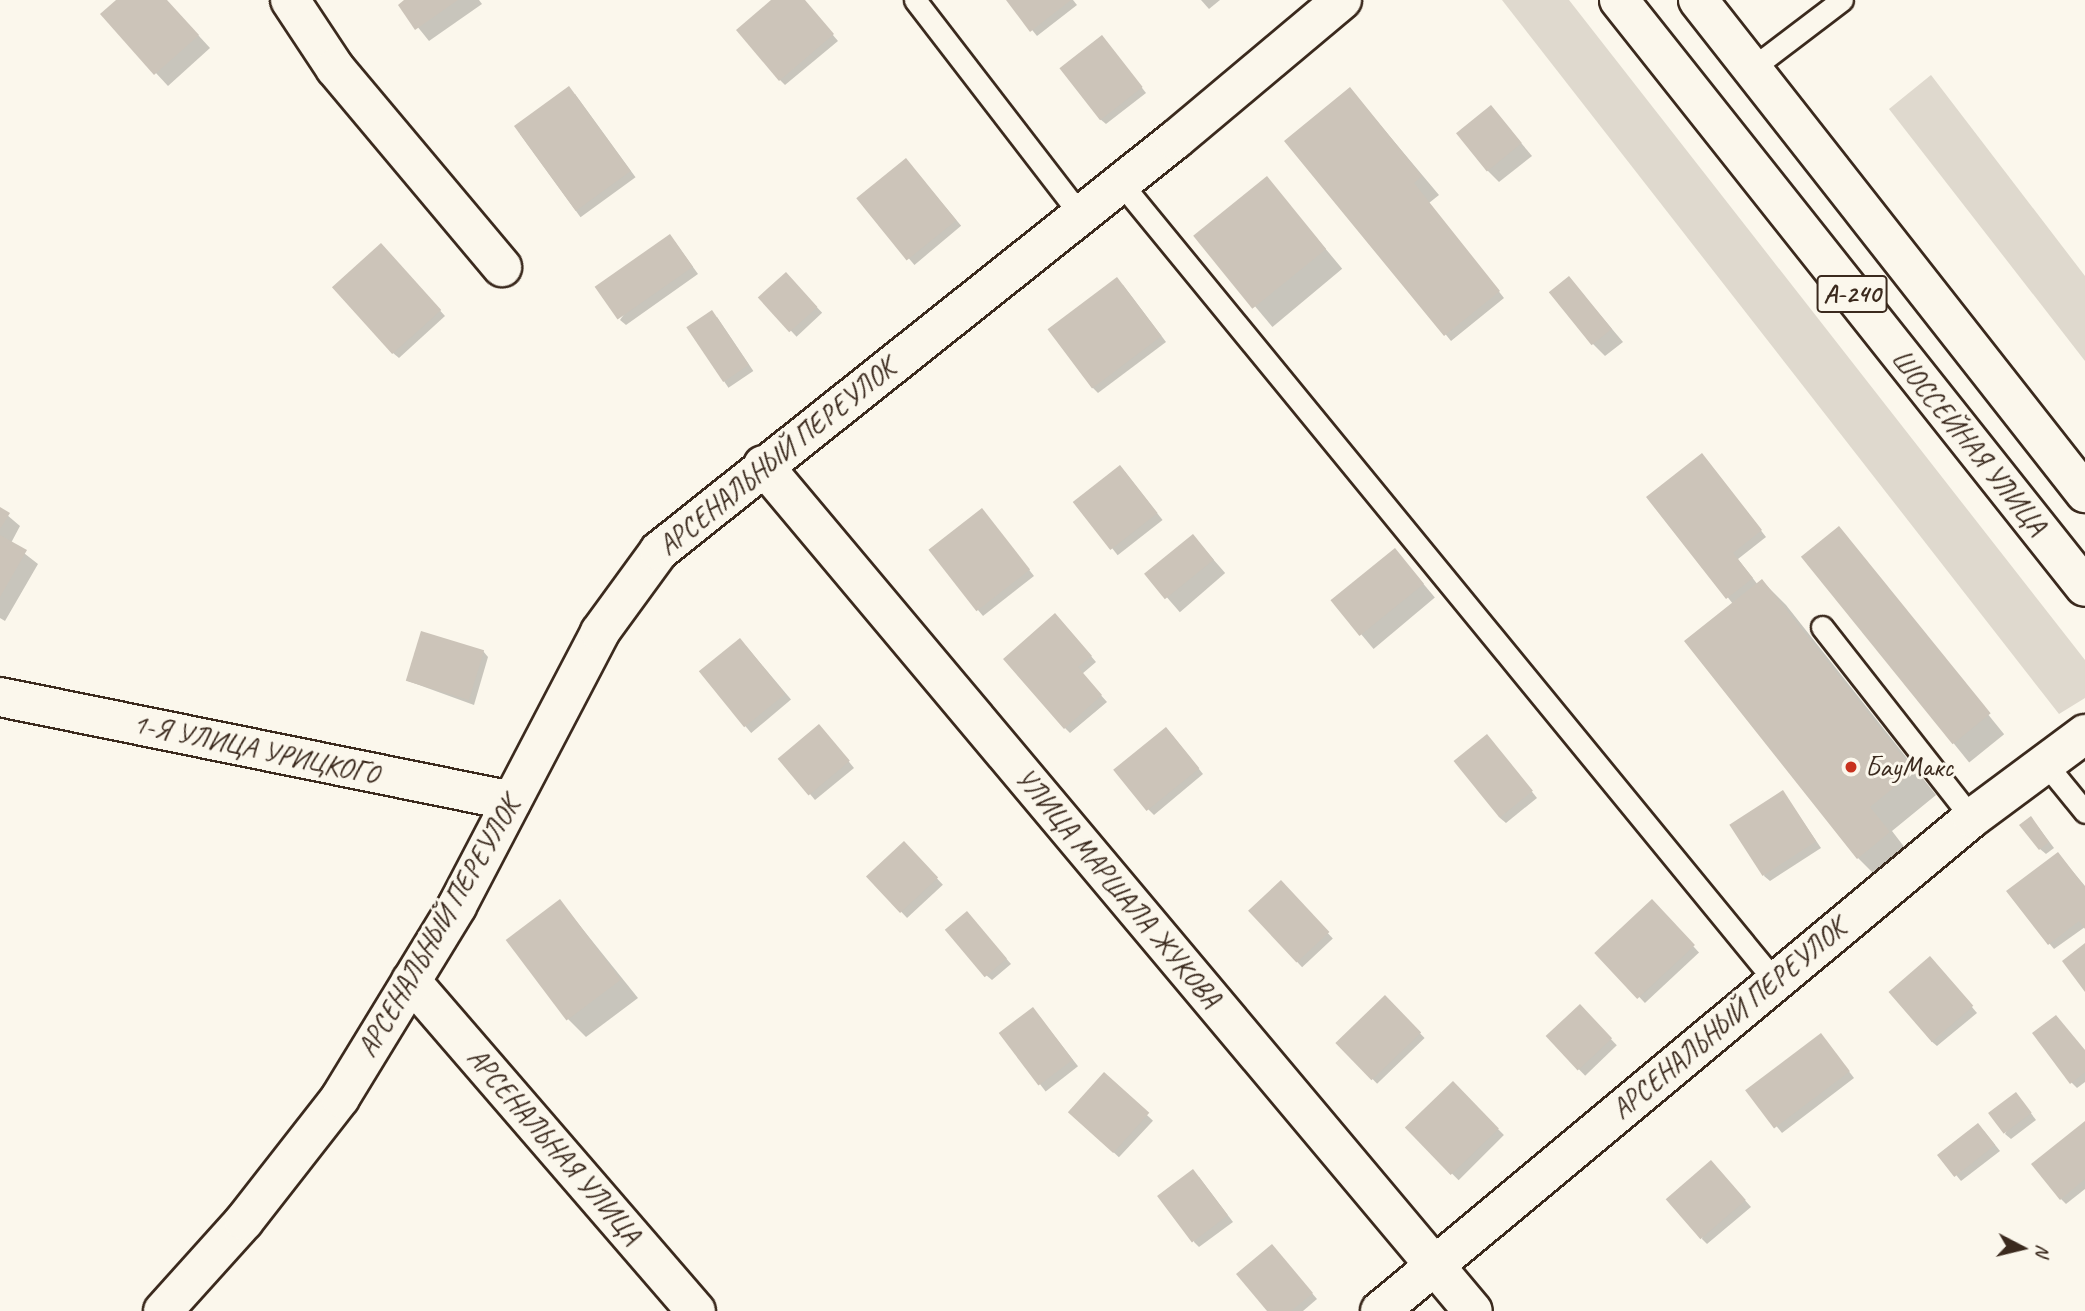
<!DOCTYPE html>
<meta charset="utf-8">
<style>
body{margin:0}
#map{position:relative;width:2085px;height:1311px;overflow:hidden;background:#fbf7ec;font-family:Caveat,sans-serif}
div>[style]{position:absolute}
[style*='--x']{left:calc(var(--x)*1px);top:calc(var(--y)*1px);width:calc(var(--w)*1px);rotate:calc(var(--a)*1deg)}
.green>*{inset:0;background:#dfd9ce}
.shadow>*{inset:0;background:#0003;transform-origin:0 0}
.building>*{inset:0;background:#ccc4b9;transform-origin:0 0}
.roads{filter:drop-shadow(2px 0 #3b2a1e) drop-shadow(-2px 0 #3b2a1e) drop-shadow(0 2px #3b2a1e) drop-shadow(0 -2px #3b2a1e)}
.lane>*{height:21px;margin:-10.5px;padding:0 10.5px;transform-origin:10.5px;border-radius:10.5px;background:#fbf7ec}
.street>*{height:38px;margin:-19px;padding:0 19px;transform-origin:19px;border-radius:19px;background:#fbf7ec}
.primary>*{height:38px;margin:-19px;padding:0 19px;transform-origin:19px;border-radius:19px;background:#fbf7ec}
.dots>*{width:19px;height:19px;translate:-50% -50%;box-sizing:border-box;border:4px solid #fbf7ec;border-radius:50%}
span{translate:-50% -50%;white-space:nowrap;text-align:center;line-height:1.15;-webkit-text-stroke:6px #fbf7ec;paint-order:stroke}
.shield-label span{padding:2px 5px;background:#fbf7ec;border:2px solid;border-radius:5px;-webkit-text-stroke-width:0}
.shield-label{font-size:26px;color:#3b2a1e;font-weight:700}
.street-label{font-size:28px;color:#3b2a1e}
.poi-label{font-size:28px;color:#3b2a1e}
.left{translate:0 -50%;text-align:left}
.north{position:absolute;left:1987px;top:1213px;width:70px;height:70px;-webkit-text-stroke:5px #fbf7ec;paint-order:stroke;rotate:97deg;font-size:19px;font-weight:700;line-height:28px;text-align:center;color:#3b2a1e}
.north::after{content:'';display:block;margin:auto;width:24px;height:32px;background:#3b2a1e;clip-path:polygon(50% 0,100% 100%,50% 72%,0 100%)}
</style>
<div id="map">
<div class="green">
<i style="clip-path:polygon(1502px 0,1569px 0,2085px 660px,2085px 698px,2059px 714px)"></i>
<i style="clip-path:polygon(1931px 75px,2085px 276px,2085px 361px,1889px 109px)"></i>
</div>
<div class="shadow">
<i style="clip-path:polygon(118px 0,166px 0,210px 48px,168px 86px,102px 15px)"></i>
<i style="clip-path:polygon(407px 0,479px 0,482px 4px,429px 41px,400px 5px)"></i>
<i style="clip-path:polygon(774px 0,803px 0,838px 41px,785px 85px,780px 80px)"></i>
<i style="clip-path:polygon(1008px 0,1073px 0,1077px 5px,1037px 36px)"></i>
<i style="clip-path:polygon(1201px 0,1220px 0,1209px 9px)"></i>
<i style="clip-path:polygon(1107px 43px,1146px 93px,1106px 124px,1100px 119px)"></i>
<i style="clip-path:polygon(1350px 89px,1439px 195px,1429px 203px,1504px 298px,1451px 341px,1373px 245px)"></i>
<i style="left:575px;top:94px;width:103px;height:68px;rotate:54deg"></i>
<i style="clip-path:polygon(1491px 107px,1532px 156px,1499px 182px,1487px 170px)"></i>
<i style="left:911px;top:166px;width:78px;height:61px;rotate:50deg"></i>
<i style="left:1267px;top:179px;width:117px;height:91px;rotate:50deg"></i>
<i style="clip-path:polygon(675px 242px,698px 274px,626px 325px,620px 320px)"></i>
<i style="clip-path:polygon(386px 251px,445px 316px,399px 358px,393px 353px)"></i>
<i style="left:786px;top:274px;width:53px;height:35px;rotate:47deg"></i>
<i style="clip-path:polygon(1569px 278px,1623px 342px,1605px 356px,1593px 344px)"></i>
<i style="clip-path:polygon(1123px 285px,1166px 342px,1098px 393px,1092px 387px)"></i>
<i style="left:717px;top:317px;width:65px;height:30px;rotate:56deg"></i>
<i style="clip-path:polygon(1707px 461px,1766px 537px,1738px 559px,1758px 585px,1762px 581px,1786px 605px,1936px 795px,1892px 831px,1912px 857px,1881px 881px,1858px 858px,1733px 604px,1649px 497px)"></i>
<i style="left:1125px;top:472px;width:61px;height:57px;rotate:52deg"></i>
<i style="clip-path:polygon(0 509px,20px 526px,11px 543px,38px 564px,5px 621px,0 618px)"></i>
<i style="clip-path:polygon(987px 516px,1034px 576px,983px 616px,978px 610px)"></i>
<i style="left:1838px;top:529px;width:264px;height:45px;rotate:51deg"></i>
<i style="left:1193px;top:536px;width:49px;height:60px;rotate:49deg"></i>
<i style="left:1395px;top:550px;width:62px;height:80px;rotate:50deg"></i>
<i style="clip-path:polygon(1061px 621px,1096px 662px,1082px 674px,1107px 702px,1070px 733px,1065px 728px)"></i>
<i style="left:746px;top:646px;width:70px;height:52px;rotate:50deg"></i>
<i style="clip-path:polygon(483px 651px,488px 657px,474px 705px,408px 681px)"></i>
<i style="clip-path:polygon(824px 731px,854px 768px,815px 800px,780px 758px)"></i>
<i style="clip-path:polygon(1172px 735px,1203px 774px,1154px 815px,1148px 809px)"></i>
<i style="clip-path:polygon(1492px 742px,1537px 798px,1506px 823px,1500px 818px)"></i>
<i style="clip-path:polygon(1783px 792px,1821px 848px,1770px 881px,1764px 876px)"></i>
<i style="clip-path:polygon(2036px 824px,2054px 848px,2046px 854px,2040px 849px)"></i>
<i style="left:904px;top:843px;width:57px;height:49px;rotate:47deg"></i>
<i style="clip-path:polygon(2058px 854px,2085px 886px,2085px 927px,2054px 949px,2049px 943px)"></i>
<i style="left:1281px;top:883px;width:76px;height:42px;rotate:47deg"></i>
<i style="clip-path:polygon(560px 901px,638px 998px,586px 1037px,568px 1019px)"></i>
<i style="left:1652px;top:902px;width:69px;height:74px;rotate:47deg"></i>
<i style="clip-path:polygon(972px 919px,1011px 964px,992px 980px,986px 975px)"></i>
<i style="clip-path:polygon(1936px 964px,1977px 1013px,1937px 1046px,1931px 1041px)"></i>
<i style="left:1385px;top:997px;width:57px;height:66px;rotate:46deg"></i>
<i style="left:1580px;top:1007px;width:53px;height:44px;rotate:46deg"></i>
<i style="left:1038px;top:1015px;width:65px;height:41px;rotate:52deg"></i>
<i style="clip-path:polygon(1826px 1041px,1854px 1078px,1782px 1133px,1748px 1091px)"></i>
<i style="clip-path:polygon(2085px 1052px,2085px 1082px,2077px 1088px,2071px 1082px)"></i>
<i style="left:1104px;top:1075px;width:67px;height:50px;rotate:43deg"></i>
<i style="left:1453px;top:1084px;width:72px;height:64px;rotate:45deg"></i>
<i style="clip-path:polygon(2021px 1100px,2036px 1120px,2011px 1139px,2005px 1134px)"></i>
<i style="clip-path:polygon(2085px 1123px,2085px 1189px,2066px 1204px,2061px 1199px)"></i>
<i style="clip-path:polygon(1984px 1131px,2000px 1151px,1961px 1181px,1940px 1155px)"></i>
<i style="clip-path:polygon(1717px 1168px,1751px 1207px,1707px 1244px,1702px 1239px)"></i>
<i style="clip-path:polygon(1199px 1177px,1233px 1222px,1199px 1247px,1194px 1242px)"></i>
<i style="clip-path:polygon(1277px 1252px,1317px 1299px,1303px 1311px,1269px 1311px)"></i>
</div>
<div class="building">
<i style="clip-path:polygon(116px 0,167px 0,199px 35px,154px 75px,100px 14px)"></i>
<i style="clip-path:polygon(404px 0,458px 0,415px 30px,398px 5px)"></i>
<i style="clip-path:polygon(771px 0,805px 0,834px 34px,779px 81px,736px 30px)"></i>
<i style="clip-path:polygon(1006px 0,1071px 0,1030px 32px)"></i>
<i style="left:1102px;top:35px;width:66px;height:54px;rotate:52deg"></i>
<i style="left:569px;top:86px;width:105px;height:68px;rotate:54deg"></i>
<i style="clip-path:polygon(1350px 87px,1422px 176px,1414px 183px,1500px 291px,1444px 336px,1284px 141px)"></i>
<i style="left:1491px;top:105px;width:49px;height:45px;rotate:51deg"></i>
<i style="left:906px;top:158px;width:80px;height:64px;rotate:51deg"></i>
<i style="left:1267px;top:176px;width:94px;height:95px;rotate:51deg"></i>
<i style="left:670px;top:234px;width:40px;height:92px;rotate:55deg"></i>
<i style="left:381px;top:243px;width:90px;height:66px;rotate:48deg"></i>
<i style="left:786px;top:272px;width:47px;height:38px;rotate:48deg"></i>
<i style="left:1569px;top:276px;width:68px;height:26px;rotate:51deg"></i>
<i style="left:1117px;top:277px;width:74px;height:87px;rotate:53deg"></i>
<i style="left:712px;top:310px;width:66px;height:31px;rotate:56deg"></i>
<i style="clip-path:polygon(1702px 453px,1762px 530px,1733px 553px,1753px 578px,1726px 599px,1646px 497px)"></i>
<i style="left:1120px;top:465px;width:61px;height:60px;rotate:52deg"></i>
<i style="clip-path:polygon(0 507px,10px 513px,0 529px)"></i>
<i style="left:982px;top:508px;width:78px;height:68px;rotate:52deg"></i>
<i style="left:1839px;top:526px;width:241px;height:49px;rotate:51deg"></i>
<i style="left:1193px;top:534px;width:33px;height:63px;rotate:51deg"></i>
<i style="clip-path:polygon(0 535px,27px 550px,0 597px)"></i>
<i style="left:1395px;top:548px;width:46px;height:83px;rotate:51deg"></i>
<i style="clip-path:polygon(1762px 579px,1914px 771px,1870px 807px,1890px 832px,1857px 859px,1684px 641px)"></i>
<i style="clip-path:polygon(1055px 613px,1092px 656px,1078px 667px,1102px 695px,1064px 729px,1003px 659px)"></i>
<i style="left:421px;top:631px;width:66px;height:52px;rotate:17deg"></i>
<i style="left:740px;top:638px;width:72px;height:53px;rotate:51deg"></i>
<i style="left:819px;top:724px;width:48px;height:54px;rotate:50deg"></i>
<i style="left:1166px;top:727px;width:53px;height:68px;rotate:51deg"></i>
<i style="left:1487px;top:734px;width:73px;height:43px;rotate:51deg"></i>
<i style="left:1783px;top:790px;width:61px;height:64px;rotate:57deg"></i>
<i style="clip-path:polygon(2031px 816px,2049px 842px,2039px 850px,2019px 825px)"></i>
<i style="left:904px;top:841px;width:50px;height:52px;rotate:47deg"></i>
<i style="clip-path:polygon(2058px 852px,2085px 887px,2085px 929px,2079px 921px,2048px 945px,2006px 891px)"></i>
<i style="left:1281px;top:880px;width:71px;height:45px;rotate:47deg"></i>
<i style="left:560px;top:899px;width:101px;height:68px;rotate:53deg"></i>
<i style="left:1652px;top:899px;width:63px;height:79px;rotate:47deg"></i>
<i style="left:967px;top:911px;width:62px;height:29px;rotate:50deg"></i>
<i style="clip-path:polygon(2085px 943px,2085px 992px,2062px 961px)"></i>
<i style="left:1930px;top:956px;width:66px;height:55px;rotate:49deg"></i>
<i style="left:1385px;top:995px;width:52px;height:69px;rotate:46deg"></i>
<i style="left:1580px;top:1004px;width:47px;height:47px;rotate:47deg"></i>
<i style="left:1033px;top:1007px;width:66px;height:43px;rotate:53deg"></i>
<i style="clip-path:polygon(2056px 1015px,2085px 1050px,2085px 1072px,2070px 1084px,2032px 1033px)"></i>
<i style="left:1821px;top:1033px;width:48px;height:95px;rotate:53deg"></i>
<i style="left:1104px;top:1072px;width:61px;height:54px;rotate:42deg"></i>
<i style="left:1453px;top:1081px;width:66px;height:67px;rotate:46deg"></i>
<i style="left:2016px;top:1092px;width:26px;height:35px;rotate:53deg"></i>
<i style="clip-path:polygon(2085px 1121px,2085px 1179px,2060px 1200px,2031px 1164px)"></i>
<i style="left:1978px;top:1123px;width:28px;height:52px;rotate:52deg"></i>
<i style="left:1711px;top:1160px;width:53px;height:60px;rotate:49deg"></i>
<i style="left:1193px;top:1169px;width:58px;height:45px;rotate:53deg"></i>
<i style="clip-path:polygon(1272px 1244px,1313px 1293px,1291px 1311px,1267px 1311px,1236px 1274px)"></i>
</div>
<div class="roads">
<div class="lane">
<i style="--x:915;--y:0;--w:269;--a:52.4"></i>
<i style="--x:1751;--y:69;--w:114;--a:-37.2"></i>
<i style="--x:1120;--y:182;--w:1033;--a:50.66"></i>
<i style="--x:1822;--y:627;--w:243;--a:51.9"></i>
<i style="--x:2045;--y:763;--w:63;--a:50.8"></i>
</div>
<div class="street">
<i style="--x:290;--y:0;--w:82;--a:56.5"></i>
<i style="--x:335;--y:68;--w:260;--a:50"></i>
<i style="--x:763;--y:465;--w:1104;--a:50"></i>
<i style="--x:0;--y:697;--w:522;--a:11.48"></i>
<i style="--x:411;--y:981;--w:436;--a:49.2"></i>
<i style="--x:163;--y:1311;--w:121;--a:-48"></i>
<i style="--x:244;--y:1221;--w:156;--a:-52"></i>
<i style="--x:340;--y:1098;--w:225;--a:-58.6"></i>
<i style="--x:457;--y:906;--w:309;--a:-62.4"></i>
<i style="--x:600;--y:632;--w:100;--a:-53.9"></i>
<i style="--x:659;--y:551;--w:660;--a:-38.54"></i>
<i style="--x:1175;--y:140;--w:218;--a:-40"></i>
<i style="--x:1380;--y:1311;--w:770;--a:-39.79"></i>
<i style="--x:1972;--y:818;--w:141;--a:-36.6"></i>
</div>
<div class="primary">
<i style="--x:1619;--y:0;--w:749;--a:51.56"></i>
<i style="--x:1698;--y:0;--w:627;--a:51.87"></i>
</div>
</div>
<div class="dots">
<i style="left:1851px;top:767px;background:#c8321e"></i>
</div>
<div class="shield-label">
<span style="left:1852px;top:294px">А-240</span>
</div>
<div class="street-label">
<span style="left:1969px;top:442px;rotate:51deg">ШОССЕЙНАЯ УЛИЦА</span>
<span style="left:777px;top:457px;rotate:-39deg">АРСЕНАЛЬНЫЙ ПЕРЕУЛОК</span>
<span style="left:256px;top:749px;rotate:12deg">1-Я УЛИЦА УРИЦКОГО</span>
<span style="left:1118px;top:888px;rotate:50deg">УЛИЦА МАРШАЛА ЖУКОВА</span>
<span style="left:439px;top:927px;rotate:-60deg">АРСЕНАЛЬНЫЙ ПЕРЕУЛОК</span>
<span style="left:1729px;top:1019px;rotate:-40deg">АРСЕНАЛЬНЫЙ ПЕРЕУЛОК</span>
<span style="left:554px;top:1146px;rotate:49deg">АРСЕНАЛЬНАЯ УЛИЦА</span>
</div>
<div class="poi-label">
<span class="left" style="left:1865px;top:767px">БауМакс</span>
</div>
<div class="north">N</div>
</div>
